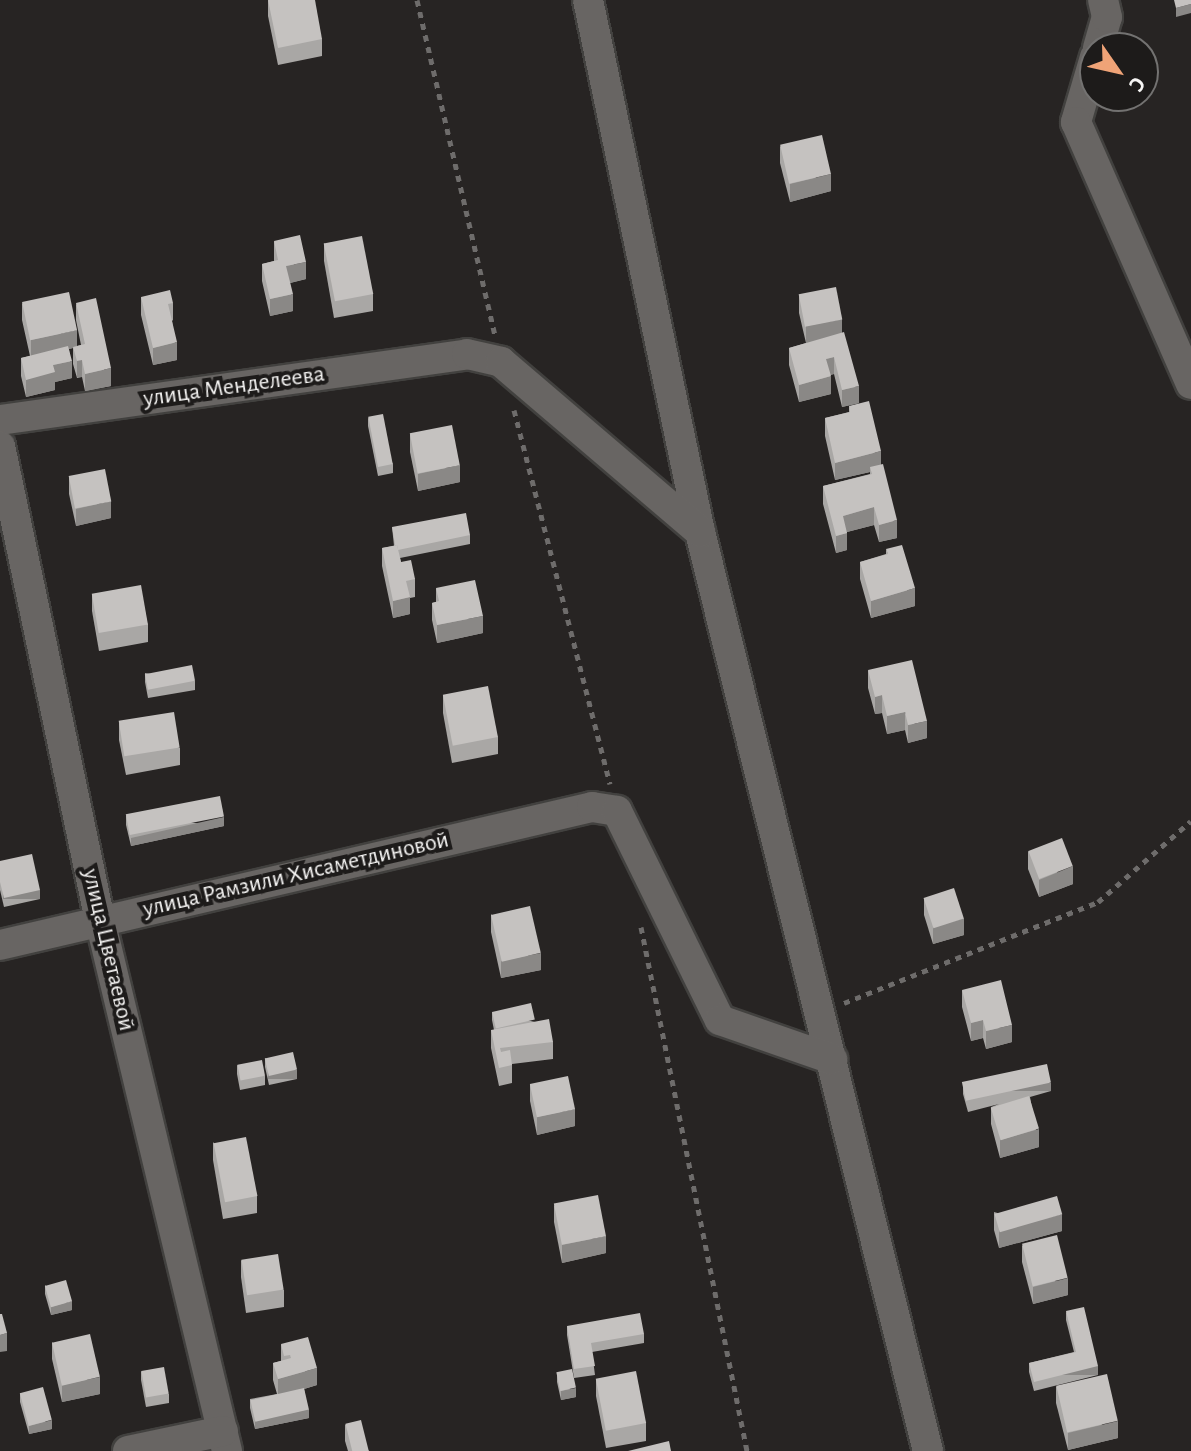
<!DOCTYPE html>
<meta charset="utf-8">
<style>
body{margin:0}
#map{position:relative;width:1191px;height:1451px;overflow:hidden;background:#272423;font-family:"Alegreya Sans",sans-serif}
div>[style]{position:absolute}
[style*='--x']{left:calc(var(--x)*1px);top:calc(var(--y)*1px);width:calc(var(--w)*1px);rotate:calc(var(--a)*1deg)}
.path>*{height:5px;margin-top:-2.5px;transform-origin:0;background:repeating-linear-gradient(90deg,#6e6c6b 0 6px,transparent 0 12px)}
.roads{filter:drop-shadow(2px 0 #42413f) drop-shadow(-2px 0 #42413f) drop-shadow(0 2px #42413f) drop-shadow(0 -2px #42413f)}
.minor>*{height:30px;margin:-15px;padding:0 15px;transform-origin:15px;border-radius:15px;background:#686563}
.wall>*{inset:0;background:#a9a7a5}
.shaded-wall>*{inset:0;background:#8a8886;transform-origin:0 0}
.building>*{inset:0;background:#c5c2c0;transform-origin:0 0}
span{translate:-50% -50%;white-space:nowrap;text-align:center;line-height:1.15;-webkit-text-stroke:8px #1d1b1a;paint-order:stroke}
.street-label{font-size:24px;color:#f5f4f3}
.north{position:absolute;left:1079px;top:32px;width:80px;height:80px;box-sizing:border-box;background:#1d1b1a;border:2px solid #737271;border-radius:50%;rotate:124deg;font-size:22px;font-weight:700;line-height:32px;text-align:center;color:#f5f4f3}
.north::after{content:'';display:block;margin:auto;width:28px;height:36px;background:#efa377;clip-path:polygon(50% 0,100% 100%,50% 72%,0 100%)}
</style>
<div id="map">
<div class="path">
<i style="--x:417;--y:0;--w:343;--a:76.9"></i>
<i style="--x:514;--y:410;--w:386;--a:75.6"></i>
<i style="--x:641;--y:927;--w:535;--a:78.56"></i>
<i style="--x:844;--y:1003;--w:273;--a:-21.7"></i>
<i style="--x:1098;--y:902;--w:123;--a:-41.1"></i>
</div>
<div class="roads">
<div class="minor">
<i style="--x:588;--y:0;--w:544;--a:78.11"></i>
<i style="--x:700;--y:532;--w:947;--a:76.07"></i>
<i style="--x:1098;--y:48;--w:32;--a:-74"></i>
<i style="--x:1107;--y:17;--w:17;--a:-103"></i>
<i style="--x:1095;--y:57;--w:68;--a:106.3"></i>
<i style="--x:1076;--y:122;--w:286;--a:66.3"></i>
<i style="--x:0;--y:420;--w:472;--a:-8"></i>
<i style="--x:467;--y:354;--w:35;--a:13"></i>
<i style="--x:501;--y:362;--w:262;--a:40.5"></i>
<i style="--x:0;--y:446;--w:484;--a:78.1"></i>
<i style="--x:100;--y:920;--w:546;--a:76.55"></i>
<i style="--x:0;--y:945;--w:608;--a:-13.12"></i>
<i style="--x:592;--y:807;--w:25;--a:9"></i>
<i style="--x:617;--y:811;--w:233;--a:63.8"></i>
<i style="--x:720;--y:1020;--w:119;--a:19.2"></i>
<i style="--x:128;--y:1451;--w:97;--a:-11.9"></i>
</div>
</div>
<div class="wall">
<i style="clip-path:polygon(268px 0,322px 39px,322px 56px,278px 65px,268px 16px)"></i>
<i style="clip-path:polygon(780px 146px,831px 191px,790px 202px,780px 163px)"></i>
<i style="clip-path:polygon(274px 241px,306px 279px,290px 283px,293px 311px,270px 316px,262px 281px,262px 264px,274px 261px)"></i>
<i style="clip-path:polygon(324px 243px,373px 294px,373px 311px,334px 318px,324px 261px)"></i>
<i style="clip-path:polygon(799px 295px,842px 333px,859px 403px,842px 407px,834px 374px,830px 375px,831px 394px,799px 402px,789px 365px,789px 348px,806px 343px,799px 313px)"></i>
<i style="clip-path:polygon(141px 297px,173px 303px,173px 320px,172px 321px,177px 360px,153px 365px,141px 315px)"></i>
<i style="clip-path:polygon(22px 303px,77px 346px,81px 345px,76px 320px,76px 303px,111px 386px,85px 391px,82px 377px,77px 378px,73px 364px,73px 348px,69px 349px,72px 378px,55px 382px,55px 390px,26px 397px,21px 376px,21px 358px,30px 356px,22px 320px)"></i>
<i style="clip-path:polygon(849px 406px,881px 464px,897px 538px,879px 542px,874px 525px,847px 532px,847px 550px,836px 553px,823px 504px,823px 486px,870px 474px,870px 472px,835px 480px,825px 436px,825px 418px,849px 412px)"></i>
<i style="clip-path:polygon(368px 417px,393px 464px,393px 473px,378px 476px,368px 426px)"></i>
<i style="clip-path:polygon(410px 434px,460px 482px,418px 491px,410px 452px)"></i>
<i style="clip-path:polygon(69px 477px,111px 518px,76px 526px,69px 494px)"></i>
<i style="clip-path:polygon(392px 527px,470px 535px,470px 544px,400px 558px,401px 562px,415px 579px,415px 597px,410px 598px,410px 614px,393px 618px,382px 566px,382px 548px,394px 546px)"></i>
<i style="clip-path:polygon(886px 549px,915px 606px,871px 618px,860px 579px,860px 562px,886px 554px)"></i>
<i style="clip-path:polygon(436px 588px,483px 633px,437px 643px,432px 620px,432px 603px,436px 602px)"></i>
<i style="clip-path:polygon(92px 594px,148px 624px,148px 642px,99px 651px,92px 611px)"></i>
<i style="clip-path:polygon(868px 670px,927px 738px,908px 743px,905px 730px,887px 734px,882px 713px,875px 714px,868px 688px)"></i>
<i style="clip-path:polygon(145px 673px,195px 681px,195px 690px,148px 698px,145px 682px)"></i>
<i style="clip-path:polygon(443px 695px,498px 737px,498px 754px,452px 763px,443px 713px)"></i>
<i style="clip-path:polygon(119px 723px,180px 748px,180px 765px,126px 775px,119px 740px)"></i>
<i style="clip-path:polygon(126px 816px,224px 826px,131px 846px,126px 825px)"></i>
<i style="clip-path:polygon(1028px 851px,1073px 884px,1039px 897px,1028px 869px)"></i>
<i style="clip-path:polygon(0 861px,40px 899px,4px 907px,0 890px)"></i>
<i style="clip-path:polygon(924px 898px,964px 935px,933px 944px,924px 915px)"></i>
<i style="clip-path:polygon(491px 914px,541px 970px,501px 978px,491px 932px)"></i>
<i style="clip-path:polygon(962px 990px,1012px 1042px,986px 1049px,983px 1038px,971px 1041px,962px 1007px)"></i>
<i style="clip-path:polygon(492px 1012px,535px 1022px,553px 1042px,553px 1059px,512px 1064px,512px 1083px,499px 1086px,491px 1048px,491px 1030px,494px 1030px,492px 1020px)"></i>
<i style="clip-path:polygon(265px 1058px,297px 1079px,269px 1085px,265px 1067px)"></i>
<i style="clip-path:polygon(237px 1065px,265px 1076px,265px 1085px,240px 1090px,237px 1074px)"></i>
<i style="clip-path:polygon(530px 1084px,575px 1126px,537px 1135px,530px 1101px)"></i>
<i style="clip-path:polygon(963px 1085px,1051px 1091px,1030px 1097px,1039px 1147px,1000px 1158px,991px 1124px,991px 1107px,999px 1104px,968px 1112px,963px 1094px)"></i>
<i style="clip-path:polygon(213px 1142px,257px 1196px,257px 1213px,223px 1219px,213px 1160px)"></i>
<i style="clip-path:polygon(554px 1205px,606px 1253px,562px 1263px,554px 1222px)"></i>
<i style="clip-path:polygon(994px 1212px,1062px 1231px,999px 1248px,994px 1230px)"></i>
<i style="clip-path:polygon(1022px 1245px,1068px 1295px,1033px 1304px,1022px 1262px)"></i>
<i style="clip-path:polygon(241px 1260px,284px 1290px,284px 1307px,246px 1313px,241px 1277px)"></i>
<i style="clip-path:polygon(45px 1285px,72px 1310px,51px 1315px,45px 1294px)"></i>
<i style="clip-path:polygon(1066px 1311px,1098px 1375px,1034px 1391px,1029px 1372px,1029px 1363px,1074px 1352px,1066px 1320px)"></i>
<i style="clip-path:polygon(567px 1326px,644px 1334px,644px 1343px,592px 1352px,595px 1375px,574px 1378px,567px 1335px)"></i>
<i style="clip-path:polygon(52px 1342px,100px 1394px,62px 1402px,52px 1359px)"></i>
<i style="clip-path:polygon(281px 1344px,317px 1385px,304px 1389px,309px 1418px,255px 1429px,250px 1408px,250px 1399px,277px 1394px,273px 1380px,273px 1363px,281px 1361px)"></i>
<i style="clip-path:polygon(141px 1371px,169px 1394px,169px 1403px,146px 1407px,141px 1380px)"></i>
<i style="clip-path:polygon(557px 1373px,576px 1397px,561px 1400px,557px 1382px)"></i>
<i style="clip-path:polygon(596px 1379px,646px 1423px,646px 1441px,606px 1448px,596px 1396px)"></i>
<i style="clip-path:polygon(1056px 1386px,1118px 1438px,1068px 1450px,1056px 1403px)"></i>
<i style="clip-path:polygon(20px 1393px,52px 1429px,29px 1434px,20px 1402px)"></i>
<i style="clip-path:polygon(345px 1424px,369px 1451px,348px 1451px,345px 1441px)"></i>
</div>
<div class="shaded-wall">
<i style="clip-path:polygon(1191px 4px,1191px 13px,1176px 17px,1176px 8px)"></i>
<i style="clip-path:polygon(831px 174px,831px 191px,790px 202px,790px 184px)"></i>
<i style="clip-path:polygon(306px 262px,306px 279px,286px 284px,286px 266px)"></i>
<i style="clip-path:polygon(293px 294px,293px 311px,270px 316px,270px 299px)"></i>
<i style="clip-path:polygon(842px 319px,842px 336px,806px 344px,806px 326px)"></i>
<i style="clip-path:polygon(77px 330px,77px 347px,31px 358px,31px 340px)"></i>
<i style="clip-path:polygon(177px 342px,177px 360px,153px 365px,153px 348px)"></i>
<i style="clip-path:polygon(834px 357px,834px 374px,826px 376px,826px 359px)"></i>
<i style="left:82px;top:360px;width:17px;height:5px;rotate:90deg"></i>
<i style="clip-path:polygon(72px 361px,72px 378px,55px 382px,55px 390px,26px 397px,26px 380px,53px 365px)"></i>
<i style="clip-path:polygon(111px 368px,111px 386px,85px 391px,85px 374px)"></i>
<i style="clip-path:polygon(831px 376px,831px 394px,799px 402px,799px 385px)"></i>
<i style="clip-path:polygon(859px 386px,859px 403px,842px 407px,842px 390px)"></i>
<i style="clip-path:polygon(881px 451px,881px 469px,870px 467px,870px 472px,835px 480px,835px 463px)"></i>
<i style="clip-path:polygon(460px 465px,460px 482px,418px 491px,418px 474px)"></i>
<i style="clip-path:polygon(111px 501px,111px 518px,76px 526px,76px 509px)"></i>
<i style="clip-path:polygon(874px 507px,874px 525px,843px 533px,843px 516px)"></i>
<i style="clip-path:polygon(897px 520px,897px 538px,879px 542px,879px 525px)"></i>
<i style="clip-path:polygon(847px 533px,847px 550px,836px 553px,836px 536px)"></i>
<i style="clip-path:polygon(915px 588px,915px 606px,871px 618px,871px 601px)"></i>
<i style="clip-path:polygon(410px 597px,410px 614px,393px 618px,393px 601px)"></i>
<i style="clip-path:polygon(483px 616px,483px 633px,437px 643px,437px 625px)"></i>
<i style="clip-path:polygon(882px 695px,882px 713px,875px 714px,875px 697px)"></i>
<i style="clip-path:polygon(905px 712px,905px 730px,887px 734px,887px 716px)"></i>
<i style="clip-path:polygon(927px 721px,927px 738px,908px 743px,908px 725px)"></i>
<i style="clip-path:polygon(224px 817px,224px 826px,131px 846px,131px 838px)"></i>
<i style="clip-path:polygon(1073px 866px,1073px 884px,1039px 897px,1039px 880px)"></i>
<i style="left:40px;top:890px;width:9px;height:37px;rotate:90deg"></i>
<i style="clip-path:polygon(964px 918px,964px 935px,933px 944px,933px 927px)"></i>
<i style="clip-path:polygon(541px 953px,541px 970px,501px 978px,501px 961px)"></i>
<i style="clip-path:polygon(983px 1020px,983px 1038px,971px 1041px,971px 1023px)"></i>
<i style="clip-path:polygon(1012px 1025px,1012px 1042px,986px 1049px,986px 1031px)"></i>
<i style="left:297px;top:1070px;width:9px;height:29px;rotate:90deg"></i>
<i style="left:1051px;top:1083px;width:8px;height:86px;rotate:90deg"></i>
<i style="clip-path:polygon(575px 1109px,575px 1126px,537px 1135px,537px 1117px)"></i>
<i style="clip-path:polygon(1039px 1129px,1039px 1147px,1000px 1158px,1000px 1140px)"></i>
<i style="clip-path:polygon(1062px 1214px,1062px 1231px,999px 1248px,999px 1230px)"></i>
<i style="clip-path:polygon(606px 1236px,606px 1253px,562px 1263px,562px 1245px)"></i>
<i style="clip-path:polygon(1068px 1278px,1068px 1295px,1033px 1304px,1033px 1287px)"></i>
<i style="clip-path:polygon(72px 1301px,72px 1310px,51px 1315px,51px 1307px)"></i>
<i style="clip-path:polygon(7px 1333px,7px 1351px,0 1352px,0 1335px)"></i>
<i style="left:1098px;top:1366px;width:9px;height:66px;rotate:90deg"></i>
<i style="clip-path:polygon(317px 1368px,317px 1385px,278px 1397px,278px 1379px)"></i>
<i style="clip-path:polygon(100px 1377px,100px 1394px,62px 1402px,62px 1385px)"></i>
<i style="clip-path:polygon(576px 1388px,576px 1397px,561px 1400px,561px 1391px)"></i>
<i style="clip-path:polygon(309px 1409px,309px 1418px,255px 1429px,255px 1421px)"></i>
<i style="clip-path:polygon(52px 1420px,52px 1429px,29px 1434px,29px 1426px)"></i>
<i style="clip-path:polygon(1118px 1421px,1118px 1438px,1068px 1450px,1068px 1433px)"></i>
</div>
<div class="building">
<i style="clip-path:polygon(268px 0,315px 0,322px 39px,278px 48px)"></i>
<i style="clip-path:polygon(1174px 0,1191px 0,1191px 4px,1176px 8px)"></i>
<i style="left:822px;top:135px;width:40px;height:43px;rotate:77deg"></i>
<i style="clip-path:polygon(300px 235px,306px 262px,286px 266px,293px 294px,270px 299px,262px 264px,278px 260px,274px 241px)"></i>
<i style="left:362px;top:236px;width:59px;height:39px;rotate:79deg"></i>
<i style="left:836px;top:287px;width:33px;height:38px;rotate:79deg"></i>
<i style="clip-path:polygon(170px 290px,173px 303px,168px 304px,177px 342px,153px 348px,141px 297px)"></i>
<i style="left:69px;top:292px;width:39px;height:48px;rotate:78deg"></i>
<i style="clip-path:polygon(96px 298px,111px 368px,85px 374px,82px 360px,77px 361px,73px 347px,85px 344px,76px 303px)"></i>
<i style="clip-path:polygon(844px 332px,859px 386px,842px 390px,834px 357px,826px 359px,831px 376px,799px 385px,789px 348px)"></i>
<i style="clip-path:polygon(68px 346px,72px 361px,53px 365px,55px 372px,26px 380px,21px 358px)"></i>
<i style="clip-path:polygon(869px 401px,881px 451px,835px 463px,825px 418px,850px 412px,849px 406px)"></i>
<i style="left:383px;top:414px;width:51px;height:15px;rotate:79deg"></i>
<i style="left:452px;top:425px;width:41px;height:43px;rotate:79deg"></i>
<i style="clip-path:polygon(883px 464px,897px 520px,879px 525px,874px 507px,843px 516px,847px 533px,836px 536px,823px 486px,872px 474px,870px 467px)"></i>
<i style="left:105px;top:469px;width:33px;height:37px;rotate:79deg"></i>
<i style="clip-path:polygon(466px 513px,470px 535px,398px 550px,397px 545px,395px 545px,392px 527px)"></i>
<i style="clip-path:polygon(397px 545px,401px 562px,411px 560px,415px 579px,406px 581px,410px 597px,393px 601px,382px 548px)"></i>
<i style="clip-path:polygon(902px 545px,915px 588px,871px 601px,860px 562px,888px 554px,886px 549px)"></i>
<i style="clip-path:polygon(475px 580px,483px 616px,437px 625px,432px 603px,439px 601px,436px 588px)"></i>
<i style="left:141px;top:585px;width:40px;height:50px;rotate:80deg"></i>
<i style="clip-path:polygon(912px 660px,927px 721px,908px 725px,905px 712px,887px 716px,882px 695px,875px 697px,868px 670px)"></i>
<i style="left:192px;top:665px;width:16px;height:48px;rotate:79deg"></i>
<i style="left:488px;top:686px;width:52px;height:46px;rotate:79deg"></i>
<i style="left:174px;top:712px;width:36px;height:56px;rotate:81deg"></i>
<i style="left:220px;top:796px;width:21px;height:96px;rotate:79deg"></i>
<i style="left:1062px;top:838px;width:30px;height:36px;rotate:69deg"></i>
<i style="clip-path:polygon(32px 854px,40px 890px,4px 898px,0 882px,0 861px)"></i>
<i style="left:954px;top:888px;width:32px;height:32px;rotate:72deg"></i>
<i style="left:530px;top:906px;width:48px;height:40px;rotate:77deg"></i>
<i style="clip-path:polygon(1001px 980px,1012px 1025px,986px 1031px,983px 1020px,971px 1023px,962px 990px)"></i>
<i style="left:531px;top:1003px;width:17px;height:40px;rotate:77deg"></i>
<i style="clip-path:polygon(549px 1019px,553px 1042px,500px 1048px,501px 1052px,510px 1050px,512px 1065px,499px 1068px,491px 1030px)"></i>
<i style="left:293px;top:1052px;width:18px;height:29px;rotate:77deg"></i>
<i style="left:262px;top:1060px;width:16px;height:25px;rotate:79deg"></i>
<i style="left:1047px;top:1064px;width:19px;height:87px;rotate:78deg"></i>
<i style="left:568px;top:1076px;width:34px;height:39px;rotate:78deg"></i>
<i style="left:1029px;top:1096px;width:34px;height:40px;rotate:73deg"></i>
<i style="left:246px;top:1137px;width:60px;height:33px;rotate:79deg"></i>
<i style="left:598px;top:1195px;width:42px;height:45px;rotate:79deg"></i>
<i style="left:1057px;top:1196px;width:19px;height:65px;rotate:74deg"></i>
<i style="left:1057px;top:1235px;width:44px;height:36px;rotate:76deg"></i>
<i style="left:278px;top:1254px;width:36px;height:37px;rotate:81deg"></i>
<i style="left:66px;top:1280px;width:22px;height:22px;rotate:74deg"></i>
<i style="clip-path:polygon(1084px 1307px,1098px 1366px,1034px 1382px,1029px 1363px,1076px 1352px,1066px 1311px)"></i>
<i style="clip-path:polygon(640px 1313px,644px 1334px,591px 1343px,595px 1366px,574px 1369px,567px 1326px)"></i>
<i style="clip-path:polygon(0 1314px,2px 1314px,7px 1333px,0 1335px)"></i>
<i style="left:90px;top:1334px;width:44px;height:39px;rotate:77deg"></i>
<i style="clip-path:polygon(308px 1337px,317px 1368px,278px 1379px,273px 1363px,291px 1358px,290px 1355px,284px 1356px,281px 1344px)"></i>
<i style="left:164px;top:1367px;width:27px;height:23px;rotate:80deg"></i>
<i style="left:572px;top:1369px;width:19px;height:16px;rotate:78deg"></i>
<i style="left:636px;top:1371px;width:53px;height:41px;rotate:79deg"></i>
<i style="left:1107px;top:1374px;width:48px;height:52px;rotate:77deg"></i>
<i style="left:43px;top:1387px;width:34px;height:24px;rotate:75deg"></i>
<i style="left:304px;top:1388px;width:22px;height:55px;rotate:77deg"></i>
<i style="left:361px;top:1420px;width:32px;height:16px;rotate:76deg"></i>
<i style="clip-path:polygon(669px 1441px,671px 1451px,628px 1451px)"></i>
</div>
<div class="street-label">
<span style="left:234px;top:387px;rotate:-8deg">улица Менделеева</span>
<span style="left:296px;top:875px;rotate:-13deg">улица Рамзили Хисаметдиновой</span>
<span style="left:108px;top:950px;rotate:77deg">улица Цветаевой</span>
</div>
<div class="north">С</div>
</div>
